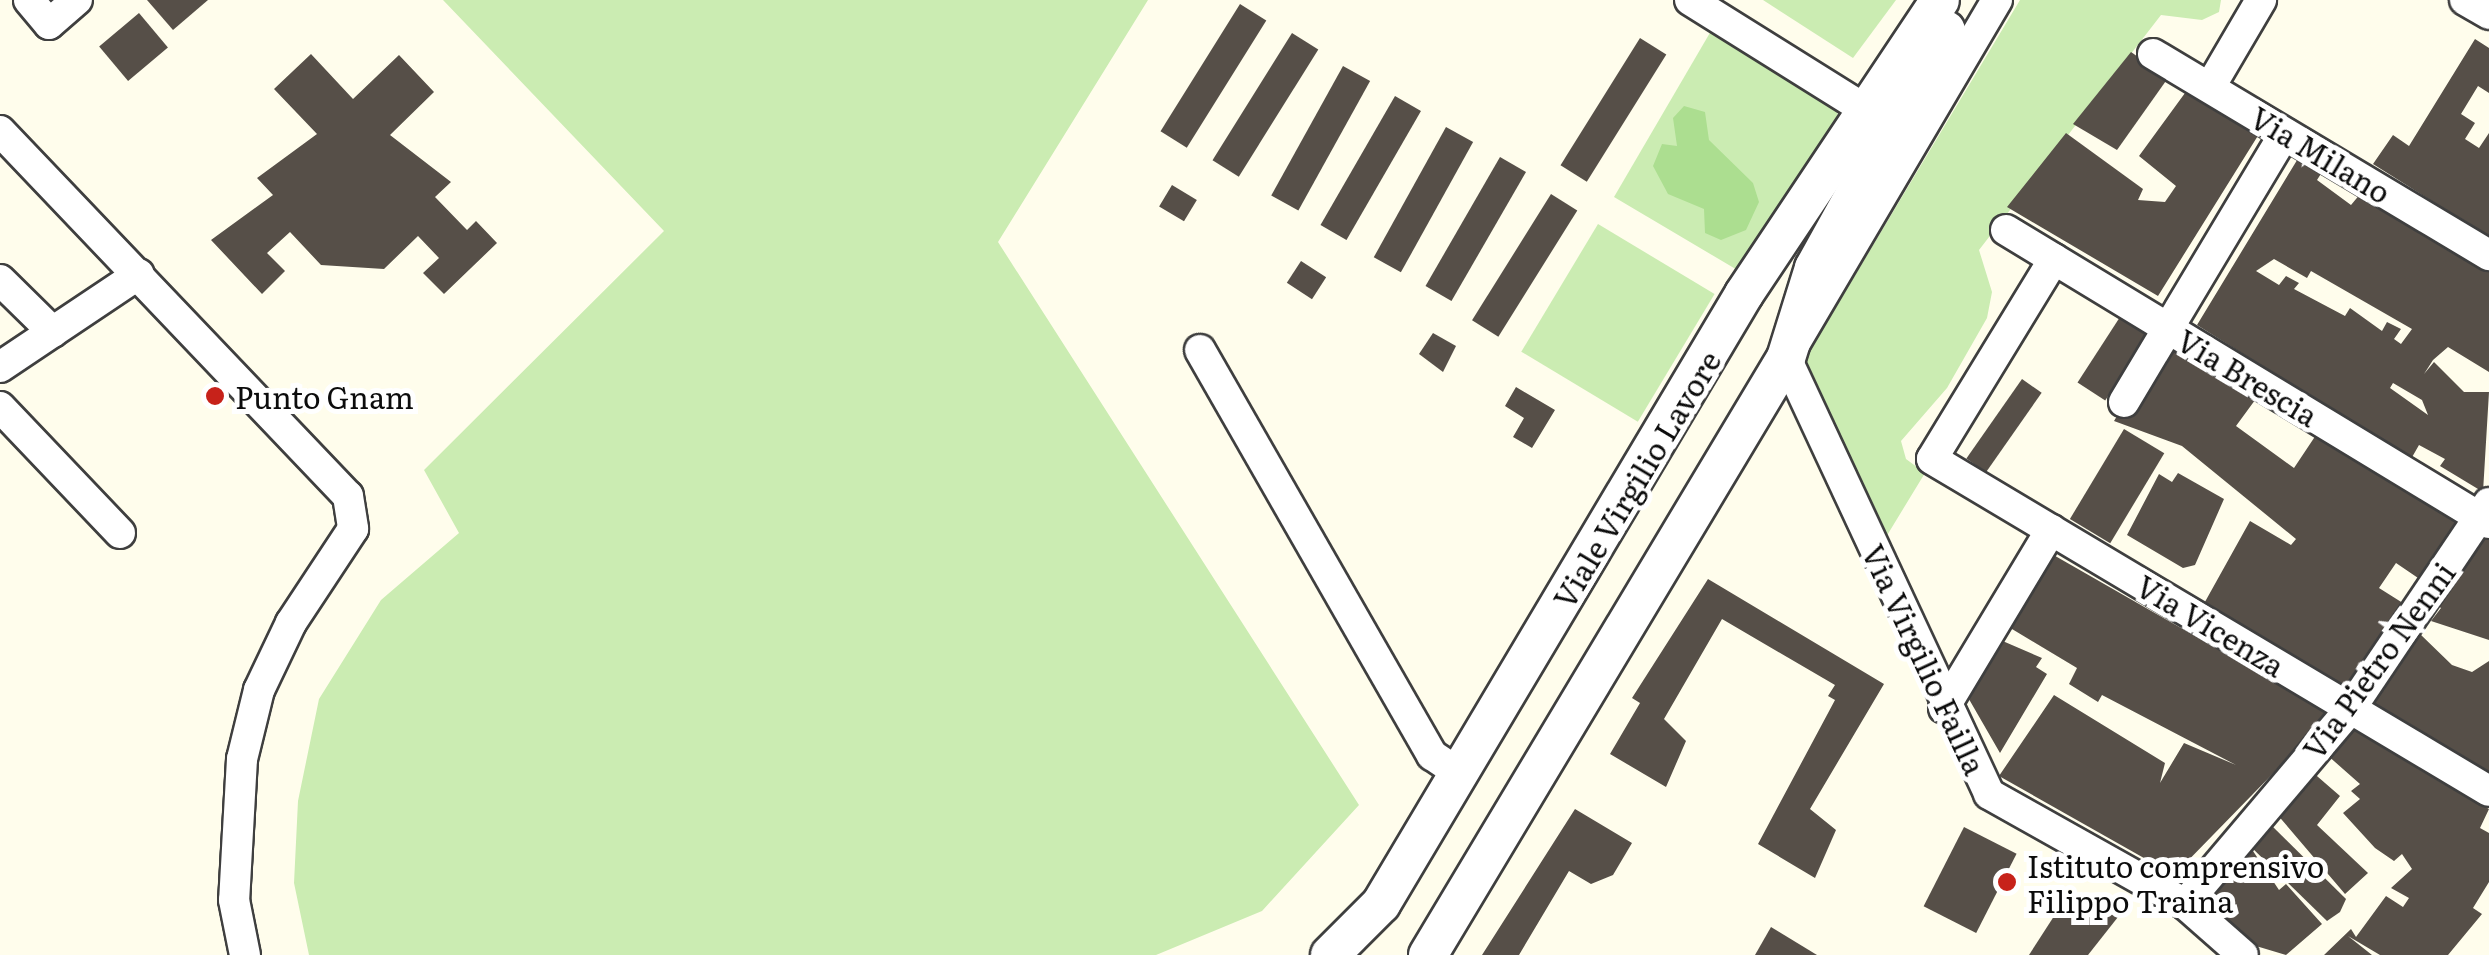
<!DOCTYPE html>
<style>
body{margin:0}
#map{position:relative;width:2489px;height:955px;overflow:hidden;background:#fffdec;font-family:Literata,serif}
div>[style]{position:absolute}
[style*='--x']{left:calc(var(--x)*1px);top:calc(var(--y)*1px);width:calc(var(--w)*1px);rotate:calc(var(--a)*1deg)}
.green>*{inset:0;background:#cbecb2;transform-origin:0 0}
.forest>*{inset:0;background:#acde90}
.building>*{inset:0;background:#564f48;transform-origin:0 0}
.roads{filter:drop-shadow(2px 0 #3f3f3f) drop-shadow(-2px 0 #3f3f3f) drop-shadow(0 2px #3f3f3f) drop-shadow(0 -2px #3f3f3f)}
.minor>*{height:30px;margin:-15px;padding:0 15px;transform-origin:15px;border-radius:15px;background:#fff}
.tertiary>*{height:38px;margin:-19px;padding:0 19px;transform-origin:19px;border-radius:19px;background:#fff}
.dots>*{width:28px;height:28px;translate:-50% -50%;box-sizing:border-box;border:5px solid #fff;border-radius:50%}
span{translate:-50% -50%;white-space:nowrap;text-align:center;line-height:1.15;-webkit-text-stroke:10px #fff;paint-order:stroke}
.street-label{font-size:30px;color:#0c0c0c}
.poi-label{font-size:30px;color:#0c0c0c}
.left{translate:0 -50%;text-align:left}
</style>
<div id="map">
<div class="green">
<i style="clip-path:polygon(443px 0,1148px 0,998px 242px,1359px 805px,1262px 911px,1156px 955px,309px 955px,294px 883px,298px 801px,319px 699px,381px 600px,459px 533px,424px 470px,664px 231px)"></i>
<i style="clip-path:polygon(1763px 0,1896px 0,1853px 58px)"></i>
<i style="clip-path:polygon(2020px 0,2221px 0,2219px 12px,2202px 20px,2161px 15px,1979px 250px,1992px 292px,1987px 318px,1947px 388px,1901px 441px,1906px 459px,1925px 473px,1883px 542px,1803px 362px)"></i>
<i style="clip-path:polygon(1711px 31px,1833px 103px,1838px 115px,1739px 271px,1614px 197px)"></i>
<i style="left:1598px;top:224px;width:136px;height:149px;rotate:31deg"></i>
</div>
<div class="forest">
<i style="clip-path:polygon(1684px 106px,1705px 112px,1709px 140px,1753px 183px,1759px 202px,1746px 230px,1721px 240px,1705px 233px,1704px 209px,1668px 194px,1653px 166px,1662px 144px,1677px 146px,1673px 118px)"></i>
</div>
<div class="building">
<i style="clip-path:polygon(147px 0,208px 0,173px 30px)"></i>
<i style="left:1240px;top:4px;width:31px;height:150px;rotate:32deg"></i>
<i style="left:139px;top:13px;width:45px;height:52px;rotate:50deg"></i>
<i style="left:1292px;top:33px;width:31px;height:150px;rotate:32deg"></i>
<i style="left:1640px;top:38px;width:31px;height:150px;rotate:32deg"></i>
<i style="clip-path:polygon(2475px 39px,2489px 48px,2489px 93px,2478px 86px,2461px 114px,2475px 123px,2465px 139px,2479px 148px,2489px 133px,2489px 237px,2373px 164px,2393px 135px,2409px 146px)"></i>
<i style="clip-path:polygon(2131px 52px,2168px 78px,2117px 150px,2073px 124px)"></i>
<i style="clip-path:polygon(311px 54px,353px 99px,399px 55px,434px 92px,390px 135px,451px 182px,435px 197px,467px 230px,476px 221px,497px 243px,444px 294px,423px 273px,439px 258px,418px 236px,384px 269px,321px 265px,290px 232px,267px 253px,285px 271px,262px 294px,211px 240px,273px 195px,257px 178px,317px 134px,274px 89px)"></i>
<i style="left:1343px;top:66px;width:31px;height:148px;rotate:29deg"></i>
<i style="clip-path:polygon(2185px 93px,2259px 134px,2158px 296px,2007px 207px,2066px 133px,2143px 189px,2138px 200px,2165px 202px,2176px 186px,2139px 156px)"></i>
<i style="left:1395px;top:96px;width:30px;height:149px;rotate:30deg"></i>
<i style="left:1446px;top:127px;width:31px;height:149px;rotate:29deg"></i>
<i style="clip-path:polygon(evenodd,2302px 152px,2324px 169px,2317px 180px,2351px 205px,2361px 193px,2489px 267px,2489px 372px,2448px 347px,2433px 360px,2424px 374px,2434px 362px,2464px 392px,2489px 392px,2483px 492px,2440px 466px,2445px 459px,2419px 445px,2411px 459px,2197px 325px,2302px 152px,2274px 259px,2307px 278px,2311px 271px,2412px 329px,2401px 344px,2394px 339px,2401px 329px,2387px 322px,2382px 331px,2350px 308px,2345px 316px,2294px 289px,2299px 283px,2286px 276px,2279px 285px,2256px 271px,2274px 259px,2302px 152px,2393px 383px,2422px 400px,2428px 415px,2390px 388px,2393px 383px)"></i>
<i style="left:1500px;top:157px;width:30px;height:149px;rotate:30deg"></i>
<i style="left:1172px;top:185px;width:29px;height:25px;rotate:31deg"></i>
<i style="left:1551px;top:194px;width:31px;height:149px;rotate:32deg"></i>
<i style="left:1301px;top:261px;width:30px;height:26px;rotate:33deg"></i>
<i style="left:2120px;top:317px;width:33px;height:78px;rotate:33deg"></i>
<i style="clip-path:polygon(1433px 333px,1456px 346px,1443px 372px,1419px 354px)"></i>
<i style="clip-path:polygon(2163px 339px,2258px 396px,2236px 426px,2294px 468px,2320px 429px,2465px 520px,2421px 580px,2396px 563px,2379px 588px,2406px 605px,2352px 691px,2201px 609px,2250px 521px,2291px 545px,2296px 539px,2182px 446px,2114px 421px)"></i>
<i style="left:2022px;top:379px;width:24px;height:97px;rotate:35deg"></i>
<i style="clip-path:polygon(1516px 387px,1555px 410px,1532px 448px,1513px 437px,1524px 418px,1505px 406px)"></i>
<i style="left:2124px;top:429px;width:47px;height:105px;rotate:31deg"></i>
<i style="clip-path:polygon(2178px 473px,2224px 499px,2195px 565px,2183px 568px,2127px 535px,2159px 474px,2172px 482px)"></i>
<i style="clip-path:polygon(2477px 530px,2489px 540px,2489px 640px,2431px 621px,2441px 608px,2428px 598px)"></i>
<i style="clip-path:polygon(2050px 553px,2331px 714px,2174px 875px,1999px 776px,2054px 695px,2165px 763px,2160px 783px,2184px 743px,2236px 765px,2102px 695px,2098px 702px,2069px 684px,2077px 668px,2007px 626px)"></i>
<i style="clip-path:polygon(1708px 579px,1884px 684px,1810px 809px,1836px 830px,1815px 878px,1758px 844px,1835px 700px,1828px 696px,1835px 685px,1722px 619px,1664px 719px,1686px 741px,1666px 787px,1610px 754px,1640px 703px,1632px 698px)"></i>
<i style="clip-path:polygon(2420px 634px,2452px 665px,2472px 672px,2489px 661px,2489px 780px,2362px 706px)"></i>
<i style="clip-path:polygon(1998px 639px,2042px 658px,2036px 667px,2047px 674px,2000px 753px,1966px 694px)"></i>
<i style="clip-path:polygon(2356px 728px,2489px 809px,2480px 828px,2489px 833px,2489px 882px,2473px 908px,2482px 914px,2448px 955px,2380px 955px,2348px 936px,2372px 955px,2324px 955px,2351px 929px,2356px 937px,2386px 896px,2403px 907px,2409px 898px,2391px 888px,2412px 869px,2402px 854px,2394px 861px,2375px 848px,2343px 813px,2360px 799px,2351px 791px,2360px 784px,2326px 754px)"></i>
<i style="clip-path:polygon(2310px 770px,2340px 796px,2317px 825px,2368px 873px,2345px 894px,2276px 813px)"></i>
<i style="clip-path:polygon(1575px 809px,1632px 843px,1613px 875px,1591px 884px,1569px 871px,1519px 955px,1482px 955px)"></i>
<i style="clip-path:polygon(2270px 824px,2346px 899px,2340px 912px,2327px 921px,2249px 845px)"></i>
<i style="left:1964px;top:827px;width:59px;height:89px;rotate:27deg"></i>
<i style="clip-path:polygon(2249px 845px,2279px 890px,2286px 884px,2322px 924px,2286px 955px,2256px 946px,2201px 894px)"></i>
<i style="clip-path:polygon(2069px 893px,2118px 917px,2088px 955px,2029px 955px)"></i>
<i style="clip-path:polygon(1771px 927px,1817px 955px,1755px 955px)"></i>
</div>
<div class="roads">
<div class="minor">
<i style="--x:29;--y:0;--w:31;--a:50"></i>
<i style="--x:49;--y:24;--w:37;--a:-41"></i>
<i style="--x:1690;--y:0;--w:208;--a:32"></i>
<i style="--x:1997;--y:0;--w:416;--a:120.5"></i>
<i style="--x:1786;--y:358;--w:481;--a:65"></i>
<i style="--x:1989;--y:794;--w:225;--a:29.3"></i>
<i style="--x:2185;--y:904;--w:77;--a:41.3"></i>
<i style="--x:2465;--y:0;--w:28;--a:30"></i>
<i style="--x:2153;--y:54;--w:392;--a:30.9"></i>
<i style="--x:2210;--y:87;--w:101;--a:-59.6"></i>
<i style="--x:0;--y:131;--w:504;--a:46.37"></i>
<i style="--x:348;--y:496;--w:33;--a:81"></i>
<i style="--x:353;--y:529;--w:113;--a:123.4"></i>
<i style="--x:291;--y:623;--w:74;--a:115.5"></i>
<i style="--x:259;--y:690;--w:71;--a:103.8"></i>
<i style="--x:242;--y:759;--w:141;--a:93.2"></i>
<i style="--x:234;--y:900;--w:56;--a:78.7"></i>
<i style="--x:2006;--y:230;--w:565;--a:31.24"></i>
<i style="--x:2054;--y:259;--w:234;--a:121.4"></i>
<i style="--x:1932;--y:459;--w:648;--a:30.8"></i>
<i style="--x:0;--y:280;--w:74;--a:44.5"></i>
<i style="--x:1200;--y:350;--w:467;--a:60.2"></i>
<i style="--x:1432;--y:755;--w:34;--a:34"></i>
<i style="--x:0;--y:367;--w:167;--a:-33.8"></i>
<i style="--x:2124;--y:402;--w:313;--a:-59.1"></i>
<i style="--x:0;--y:407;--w:174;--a:46.4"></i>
<i style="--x:1944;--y:708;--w:208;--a:-59"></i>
<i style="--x:2185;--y:904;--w:257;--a:-49.7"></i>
<i style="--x:2351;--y:708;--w:247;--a:-56.1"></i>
</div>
<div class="tertiary">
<i style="--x:1330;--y:955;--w:72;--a:-45"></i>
<i style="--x:1381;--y:904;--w:710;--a:-59.24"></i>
<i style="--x:1744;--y:294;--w:353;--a:-56.3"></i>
<i style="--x:1428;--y:955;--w:696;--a:-59.05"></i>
<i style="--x:1786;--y:358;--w:94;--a:-72.7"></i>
<i style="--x:1814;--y:268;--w:272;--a:-61"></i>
</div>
</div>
<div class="dots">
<i style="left:215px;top:396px;background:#c7221a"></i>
<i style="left:2007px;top:882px;background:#c7221a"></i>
</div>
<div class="street-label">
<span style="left:2321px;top:154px;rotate:31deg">Via Milano</span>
<span style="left:2248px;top:377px;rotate:31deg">Via Brescia</span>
<span style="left:1636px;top:479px;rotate:-59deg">Viale Virgilio Lavore</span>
<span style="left:2211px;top:625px;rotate:31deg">Via Vicenza</span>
<span style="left:1925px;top:659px;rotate:65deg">Via Virgilio Failla</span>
<span style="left:2378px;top:660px;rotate:-54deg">Via Pietro Nenni</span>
</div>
<div class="poi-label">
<span class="left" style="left:235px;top:396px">Punto Gnam</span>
<span class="left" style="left:2027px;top:882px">Istituto comprensivo<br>Filippo Traina</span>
</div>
</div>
